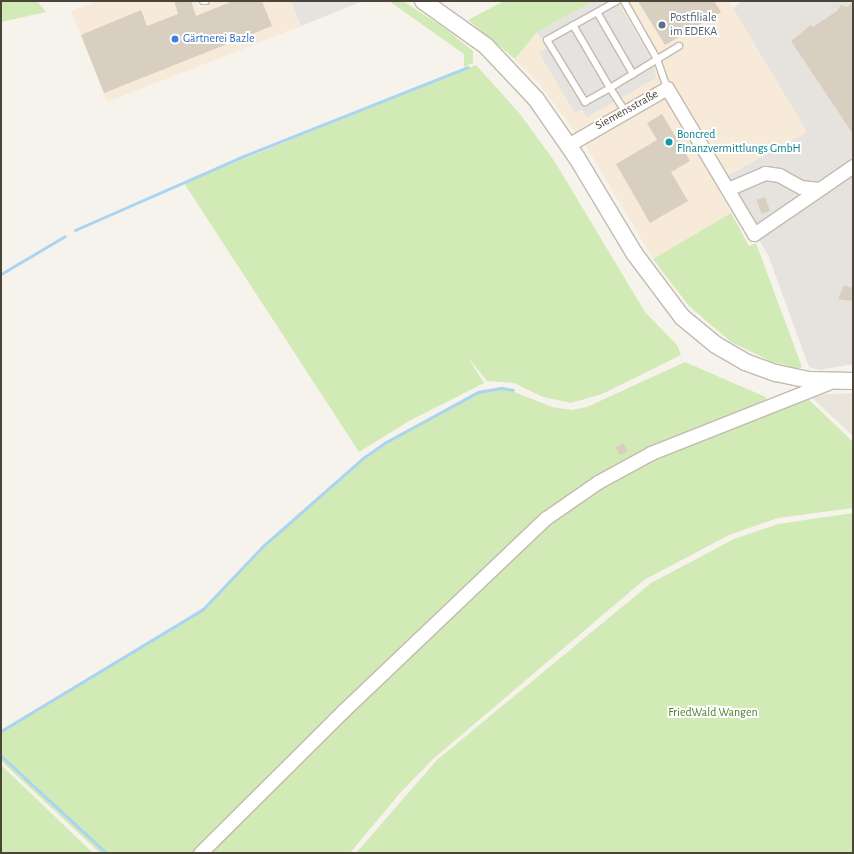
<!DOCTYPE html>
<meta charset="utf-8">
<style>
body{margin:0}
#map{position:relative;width:854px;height:854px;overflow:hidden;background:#f6f3ec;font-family:"Alegreya Sans",sans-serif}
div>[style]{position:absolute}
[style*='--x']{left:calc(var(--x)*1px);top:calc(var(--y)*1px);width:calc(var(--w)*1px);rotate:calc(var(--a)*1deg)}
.residential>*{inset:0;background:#eae5da}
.commercial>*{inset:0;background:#f7ead8}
.industrial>*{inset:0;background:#e6e2dd}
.green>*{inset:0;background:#d2eab5}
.parking>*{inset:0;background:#e5e3e0}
.stream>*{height:3px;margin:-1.5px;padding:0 1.5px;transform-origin:1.5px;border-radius:1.5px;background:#a9d4f2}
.building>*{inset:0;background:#d8cfc1;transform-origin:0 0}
.roads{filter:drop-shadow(1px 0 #c2bbae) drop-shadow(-1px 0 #c2bbae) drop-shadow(0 1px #c2bbae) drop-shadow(0 -1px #c2bbae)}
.service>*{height:6px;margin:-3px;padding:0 3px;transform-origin:3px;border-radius:3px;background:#fff}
.minor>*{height:13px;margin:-6.5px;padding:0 6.5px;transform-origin:6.5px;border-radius:6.5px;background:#fff}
.tertiary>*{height:16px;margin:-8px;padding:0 8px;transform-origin:8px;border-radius:8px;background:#fff}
.dots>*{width:11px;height:11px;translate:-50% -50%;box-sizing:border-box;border:2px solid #fff;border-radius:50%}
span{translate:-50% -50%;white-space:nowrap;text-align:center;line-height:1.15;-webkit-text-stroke:4px #fff;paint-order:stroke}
.service-label{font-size:12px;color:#4e5e75}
.left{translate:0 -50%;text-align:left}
.shop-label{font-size:12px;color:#366cbe}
.street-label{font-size:12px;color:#4b4439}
.culture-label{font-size:12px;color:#0d838f}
.park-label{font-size:12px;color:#4a7f2a}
.frame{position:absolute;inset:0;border:2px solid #4b4439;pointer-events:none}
</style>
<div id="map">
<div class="residential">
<i style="clip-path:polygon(853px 393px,853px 436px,809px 395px)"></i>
</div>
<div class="commercial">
<i style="clip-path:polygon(97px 1px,196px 1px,199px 8px,216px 1px,291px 1px,301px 26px,107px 102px,71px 11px)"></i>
<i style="clip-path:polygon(594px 1px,729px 1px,807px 132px,714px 182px,731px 213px,653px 259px,589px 151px,538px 82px,515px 60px,537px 32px)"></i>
</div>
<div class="industrial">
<i style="clip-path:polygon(743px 1px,853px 1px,853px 364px,820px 370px,809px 367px,768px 255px,723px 178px,807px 132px,733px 8px)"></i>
</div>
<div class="green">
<i style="clip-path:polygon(1px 1px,37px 1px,46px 12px,1px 22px)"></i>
<i style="clip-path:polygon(389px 1px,403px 1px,444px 28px,473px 51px,473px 63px,464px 67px,464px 54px)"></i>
<i style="clip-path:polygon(504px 1px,594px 1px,537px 32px,515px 59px,468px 20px)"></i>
<i style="clip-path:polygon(476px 65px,520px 114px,555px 162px,645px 312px,677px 345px,681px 355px,602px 394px,571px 403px,543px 397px,514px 383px,487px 381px,467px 356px,484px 383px,409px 421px,359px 452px,184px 183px)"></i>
<i style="clip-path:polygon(731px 213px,749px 246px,756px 243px,802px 367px,797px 369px,770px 361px,731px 342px,689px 306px,653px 259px)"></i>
<i style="clip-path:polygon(685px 362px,766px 397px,766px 404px,593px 481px,196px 853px,100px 853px,1px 761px,1px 732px,202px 611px,265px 547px,364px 459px,388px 442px,479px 393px,501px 389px,512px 391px,552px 407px,572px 410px,587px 407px)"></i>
<i style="clip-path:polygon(806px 397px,853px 442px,853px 508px,778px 518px,729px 535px,644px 580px,433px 759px,400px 793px,350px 853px,206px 853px,366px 695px,550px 520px,651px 458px)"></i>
<i style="clip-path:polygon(853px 513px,853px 853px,356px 853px,437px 760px,651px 583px,734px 539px,778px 524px)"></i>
<i style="clip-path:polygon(1px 765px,93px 853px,1px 853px)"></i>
</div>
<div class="parking">
<i style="clip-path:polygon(291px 1px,363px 1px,301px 26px)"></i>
<i style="clip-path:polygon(594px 1px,617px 1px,653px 62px,656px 78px,587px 117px,582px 109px,575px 113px,539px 53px,547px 48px,537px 32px)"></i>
</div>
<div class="stream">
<i style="--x:75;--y:230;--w:179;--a:-23.7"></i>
<i style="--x:239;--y:158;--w:246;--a:-21.7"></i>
<i style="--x:1;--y:274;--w:74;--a:-30.7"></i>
<i style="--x:1;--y:731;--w:236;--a:-31.1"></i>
<i style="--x:203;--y:609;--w:87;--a:-46.4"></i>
<i style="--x:263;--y:546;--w:133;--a:-41.3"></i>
<i style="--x:363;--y:458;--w:28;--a:-35"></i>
<i style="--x:386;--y:442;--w:105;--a:-28.5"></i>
<i style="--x:478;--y:392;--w:23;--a:-10"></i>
<i style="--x:501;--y:388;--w:12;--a:9"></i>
<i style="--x:1;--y:756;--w:143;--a:42.7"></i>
</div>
<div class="building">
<i style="clip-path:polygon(174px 1px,191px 1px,196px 16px,233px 1px,262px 1px,272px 26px,104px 93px,81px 35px,141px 10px,147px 26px,178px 14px)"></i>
<i style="clip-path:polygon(638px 1px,714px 1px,721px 12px,665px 45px)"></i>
<i style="clip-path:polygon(853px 2px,853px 134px,791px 41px,811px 25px,813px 27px,837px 11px,841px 5px,847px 7px)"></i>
<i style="clip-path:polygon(662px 114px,690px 161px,671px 172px,688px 201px,650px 223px,616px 164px,657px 140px,647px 123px)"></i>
<i style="left:765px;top:197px;width:15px;height:9px;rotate:70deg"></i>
<i style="clip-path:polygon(844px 285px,853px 288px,853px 301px,838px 299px)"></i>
<i style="left:623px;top:443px;width:9px;height:9px;rotate:58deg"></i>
</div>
<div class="roads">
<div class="service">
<i style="--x:203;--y:1;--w:3;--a:0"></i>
<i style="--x:617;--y:1;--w:80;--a:150.9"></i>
<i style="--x:547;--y:40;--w:73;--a:58.5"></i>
<i style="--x:585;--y:102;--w:29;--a:-29"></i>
<i style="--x:610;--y:88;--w:27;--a:57"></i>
<i style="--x:624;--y:1;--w:67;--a:60.4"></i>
<i style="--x:657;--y:59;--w:31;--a:71"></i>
<i style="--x:597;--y:12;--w:72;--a:59.9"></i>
<i style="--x:573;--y:25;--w:73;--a:59.6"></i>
<i style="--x:610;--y:88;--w:81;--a:-31.3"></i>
</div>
<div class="minor">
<i style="--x:568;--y:145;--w:114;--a:-29.9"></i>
<i style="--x:667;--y:88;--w:170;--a:59.2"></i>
<i style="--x:754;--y:234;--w:120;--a:-34.5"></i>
<i style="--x:728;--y:189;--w:40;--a:-23.4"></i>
<i style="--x:765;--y:173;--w:14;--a:8"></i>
<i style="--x:779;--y:175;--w:25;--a:29"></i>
<i style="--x:801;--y:187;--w:18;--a:6"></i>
<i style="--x:200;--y:853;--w:202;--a:-44.8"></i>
<i style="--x:343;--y:711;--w:280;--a:-43.6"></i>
<i style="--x:546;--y:518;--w:63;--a:-34.7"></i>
<i style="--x:598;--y:482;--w:60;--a:-28.7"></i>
<i style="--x:651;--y:453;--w:190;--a:-21.6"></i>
</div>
<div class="tertiary">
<i style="--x:423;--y:1;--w:77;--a:35.5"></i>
<i style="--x:486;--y:46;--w:73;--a:46.7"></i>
<i style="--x:536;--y:99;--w:72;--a:55.2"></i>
<i style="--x:577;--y:158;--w:111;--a:59"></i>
<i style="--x:634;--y:253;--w:80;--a:53.1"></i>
<i style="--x:682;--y:317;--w:44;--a:39.5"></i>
<i style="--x:716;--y:345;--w:34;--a:30"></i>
<i style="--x:745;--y:362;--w:33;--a:20"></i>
<i style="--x:776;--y:373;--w:35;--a:12"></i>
<i style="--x:810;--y:380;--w:43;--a:1.3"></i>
</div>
</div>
<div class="dots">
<i style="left:662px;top:25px;background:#5c6f8a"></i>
<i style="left:175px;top:39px;background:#3f7fe0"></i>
<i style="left:669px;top:142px;background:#0f9aa8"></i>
</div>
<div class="service-label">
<span class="left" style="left:670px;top:25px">Postfiliale<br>im EDEKA</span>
</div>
<div class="shop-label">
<span class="left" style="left:183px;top:39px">Gärtnerei Bazle</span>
</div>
<div class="street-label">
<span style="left:627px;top:110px;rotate:-29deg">Siemensstraße</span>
</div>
<div class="culture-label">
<span class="left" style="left:677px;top:142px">Boncred<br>FInanzvermittlungs GmbH</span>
</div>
<div class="park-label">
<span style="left:713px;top:713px">FriedWald Wangen</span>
</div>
<div class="frame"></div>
</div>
